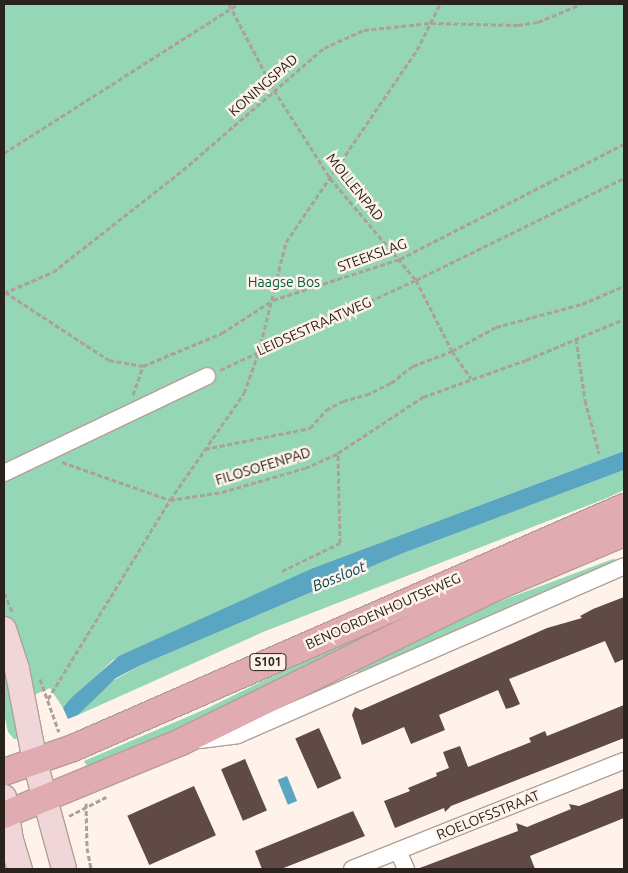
<!DOCTYPE html>
<style>
body{margin:0}
#map{position:relative;width:628px;height:873px;overflow:hidden;background:#fef2ea;font-family:Ubuntu,sans-serif}
div>[style]{position:absolute}
[style*='--x']{left:calc(var(--x)*1px);top:calc(var(--y)*1px);width:calc(var(--w)*1px);rotate:calc(var(--a)*1deg)}
.green>*{inset:0;background:#94d6b5}
.water>*{inset:0;background:#5aa5c1;transform-origin:0 0}
.building>*{inset:0;background:#5f4a47;transform-origin:0 0}
.path>*{height:3px;margin-top:-1.5px;transform-origin:0;background:repeating-linear-gradient(90deg,#aba19a 0 5px,transparent 0 7.5px)}
.roads{filter:drop-shadow(1px 0 #b3a093) drop-shadow(-1px 0 #b3a093) drop-shadow(0 1px #b3a093) drop-shadow(0 -1px #b3a093)}
.minor>*{height:16px;margin:-8px;padding:0 8px;transform-origin:8px;border-radius:8px;background:#fff}
.secondary>*{height:24px;margin:-12px;padding:0 12px;transform-origin:12px;border-radius:12px;background:#f0d6d8}
.primary>*{height:26px;margin:-13px;padding:0 13px;transform-origin:13px;border-radius:13px;background:#e0acb1}
span{translate:-50% -50%;white-space:nowrap;text-align:center;line-height:1.15;-webkit-text-stroke:5px #fef2ea;paint-order:stroke}
.shield-label span{padding:1px 4px;background:#fef2ea;border:1px solid;border-radius:4px;-webkit-text-stroke-width:0}
.shield-label{font-size:12px;color:#29221d;font-weight:700}
.street-label{font-size:14px;color:#29221d}
.park-label{font-size:14px;color:#005d3f}
.water-label{font-size:15px;color:#004558;font-style:italic}
.frame{position:absolute;inset:0;border:5px solid #29221d;pointer-events:none}
</style>
<div id="map">
<div class="green">
<i style="clip-path:polygon(4px 4px,624px 4px,624px 451px,370px 547px,113px 660px,63px 708px,50px 688px,18px 702px,20px 739px,14px 739px,8px 732px,4px 714px)"></i>
<i style="clip-path:polygon(624px 470px,624px 490px,607px 498px,263px 632px,78px 715px,109px 683px,141px 665px,401px 554px)"></i>
<i style="clip-path:polygon(583px 535px,210px 715px,87px 766px,84px 761px,208px 708px,344px 641px)"></i>
<i style="clip-path:polygon(613px 559px,622px 561px,358px 673px,354px 670px,466px 614px)"></i>
</div>
<div class="water">
<i style="clip-path:polygon(624px 451px,624px 470px,401px 554px,141px 665px,116px 678px,78px 715px,68px 719px,63px 708px,70px 699px,119px 656px,311px 569px)"></i>
<i style="left:287px;top:776px;width:27px;height:10px;rotate:68deg"></i>
</div>
<div class="building">
<i style="clip-path:polygon(624px 597px,624px 659px,615px 663px,605px 641px,509px 679px,520px 704px,513px 707px,506px 709px,498px 690px,439px 715px,445px 730px,411px 744px,404px 727px,362px 745px,352px 715px,355px 707px,361px 710px,547px 628px,582px 618px,580px 616px,593px 609px)"></i>
<i style="clip-path:polygon(624px 705px,624px 738px,451px 806px,445px 812px,444px 808px,395px 828px,384px 801px,410px 791px,408px 788px,437px 776px,436px 773px,449px 768px,443px 752px,460px 746px,468px 767px,531px 742px,529px 738px,545px 731px,547px 736px)"></i>
<i style="left:319px;top:728px;width:55px;height:26px;rotate:66deg"></i>
<i style="left:245px;top:759px;width:56px;height:26px;rotate:67deg"></i>
<i style="left:194px;top:786px;width:54px;height:73px;rotate:66deg"></i>
<i style="clip-path:polygon(624px 788px,624px 818px,530px 856px,535px 869px,417px 869px,518px 831px,516px 823px,527px 827px,571px 809px,569px 804px,579px 806px)"></i>
<i style="clip-path:polygon(353px 811px,365px 836px,281px 869px,262px 869px,255px 851px)"></i>
</div>
<div class="path">
<i style="--x:229;--y:4;--w:97;--a:62.4"></i>
<i style="--x:274;--y:90;--w:104;--a:57.5"></i>
<i style="--x:330;--y:178;--w:133;--a:49.9"></i>
<i style="--x:416;--y:280;--w:80;--a:63.1"></i>
<i style="--x:452;--y:351;--w:33;--a:55"></i>
<i style="--x:4;--y:153;--w:277;--a:-32.5"></i>
<i style="--x:5;--y:292;--w:124;--a:33.2"></i>
<i style="--x:109;--y:360;--w:35;--a:10"></i>
<i style="--x:4;--y:293;--w:53;--a:-23.2"></i>
<i style="--x:53;--y:272;--w:165;--a:-38.1"></i>
<i style="--x:183;--y:170;--w:186;--a:-40.9"></i>
<i style="--x:324;--y:48;--w:44;--a:-24.2"></i>
<i style="--x:364;--y:30;--w:67;--a:-6"></i>
<i style="--x:431;--y:23;--w:87;--a:1.3"></i>
<i style="--x:518;--y:25;--w:20;--a:-9"></i>
<i style="--x:538;--y:22;--w:47;--a:-22.7"></i>
<i style="--x:576;--y:339;--w:62;--a:81.6"></i>
<i style="--x:585;--y:400;--w:55;--a:75.2"></i>
<i style="--x:220;--y:370;--w:216;--a:-24.7"></i>
<i style="--x:416;--y:280;--w:232;--a:-26.1"></i>
<i style="--x:133;--y:395;--w:31;--a:-71"></i>
<i style="--x:143;--y:366;--w:86;--a:-22.7"></i>
<i style="--x:222;--y:333;--w:61;--a:-32.9"></i>
<i style="--x:273;--y:300;--w:133;--a:-17.9"></i>
<i style="--x:400;--y:259;--w:252;--a:-27.2"></i>
<i style="--x:205;--y:449;--w:107;--a:-11.3"></i>
<i style="--x:310;--y:428;--w:24;--a:-48"></i>
<i style="--x:326;--y:410;--w:19;--a:-28"></i>
<i style="--x:343;--y:401;--w:24;--a:-15"></i>
<i style="--x:366;--y:395;--w:28;--a:-26"></i>
<i style="--x:391;--y:383;--w:28;--a:-38"></i>
<i style="--x:413;--y:366;--w:42;--a:-21"></i>
<i style="--x:452;--y:351;--w:50;--a:-28.6"></i>
<i style="--x:496;--y:327;--w:89;--a:-15"></i>
<i style="--x:582;--y:304;--w:46;--a:-23.2"></i>
<i style="--x:62;--y:462;--w:114;--a:19.4"></i>
<i style="--x:170;--y:500;--w:53;--a:-8.7"></i>
<i style="--x:222;--y:492;--w:86;--a:-16.1"></i>
<i style="--x:305;--y:468;--w:36;--a:-24"></i>
<i style="--x:338;--y:453;--w:102;--a:-33.4"></i>
<i style="--x:423;--y:397;--w:109;--a:-19.8"></i>
<i style="--x:526;--y:360;--w:106;--a:-22.7"></i>
<i style="--x:282;--y:571;--w:64;--a:-25.8"></i>
<i style="--x:340;--y:543;--w:90;--a:-91.3"></i>
<i style="--x:4;--y:593;--w:22;--a:66"></i>
<i style="--x:40;--y:679;--w:56;--a:70.3"></i>
<i style="--x:48;--y:699;--w:233;--a:-58.5"></i>
<i style="--x:170;--y:500;--w:130;--a:-55.3"></i>
<i style="--x:244;--y:393;--w:45;--a:-70.3"></i>
<i style="--x:259;--y:351;--w:112;--a:-76.1"></i>
<i style="--x:286;--y:242;--w:232;--a:-55.7"></i>
<i style="--x:417;--y:50;--w:51;--a:-63.4"></i>
<i style="--x:86;--y:803;--w:45;--a:88.7"></i>
<i style="--x:87;--y:848;--w:21;--a:79"></i>
<i style="--x:69;--y:816;--w:42;--a:-27.2"></i>
</div>
<div class="roads">
<div class="minor">
<i style="--x:4;--y:473;--w:225;--a:-25.5"></i>
<i style="--x:200;--y:740;--w:38;--a:-7"></i>
<i style="--x:238;--y:735;--w:421;--a:-23.6"></i>
<i style="--x:398;--y:851;--w:20;--a:66"></i>
<i style="--x:352;--y:869;--w:293;--a:-21.7"></i>
</div>
<div class="secondary">
<i style="--x:4;--y:629;--w:42;--a:72"></i>
<i style="--x:17;--y:669;--w:95;--a:79"></i>
<i style="--x:35;--y:762;--w:111;--a:74.8"></i>
<i style="--x:4;--y:797;--w:44;--a:80.8"></i>
<i style="--x:11;--y:840;--w:30;--a:73"></i>
</div>
<div class="primary">
<i style="--x:4;--y:772;--w:73;--a:-19.2"></i>
<i style="--x:73;--y:748;--w:601;--a:-23.62"></i>
<i style="--x:4;--y:815;--w:191;--a:-22.4"></i>
<i style="--x:181;--y:742;--w:347;--a:-26.2"></i>
<i style="--x:492;--y:589;--w:143;--a:-23"></i>
</div>
</div>
<div class="shield-label">
<span style="left:268px;top:662px">S101</span>
</div>
<div class="street-label">
<span style="left:263px;top:85px;rotate:-41deg">KONINGSPAD</span>
<span style="left:355px;top:187px;rotate:51deg">MOLLENPAD</span>
<span style="left:372px;top:255px;rotate:-20deg">STEEKSLAG</span>
<span style="left:314px;top:326px;rotate:-24deg">LEIDSESTRAATWEG</span>
<span style="left:263px;top:466px;rotate:-17deg">FILOSOFENPAD</span>
<span style="left:383px;top:611px;rotate:-24deg">BENOORDENHOUTSEWEG</span>
<span style="left:488px;top:815px;rotate:-22deg">ROELOFSSTRAAT</span>
</div>
<div class="park-label">
<span style="left:284px;top:282px">Haagse Bos</span>
</div>
<div class="water-label">
<span style="left:339px;top:576px;rotate:-22deg">Bossloot</span>
</div>
<div class="frame"></div>
</div>
